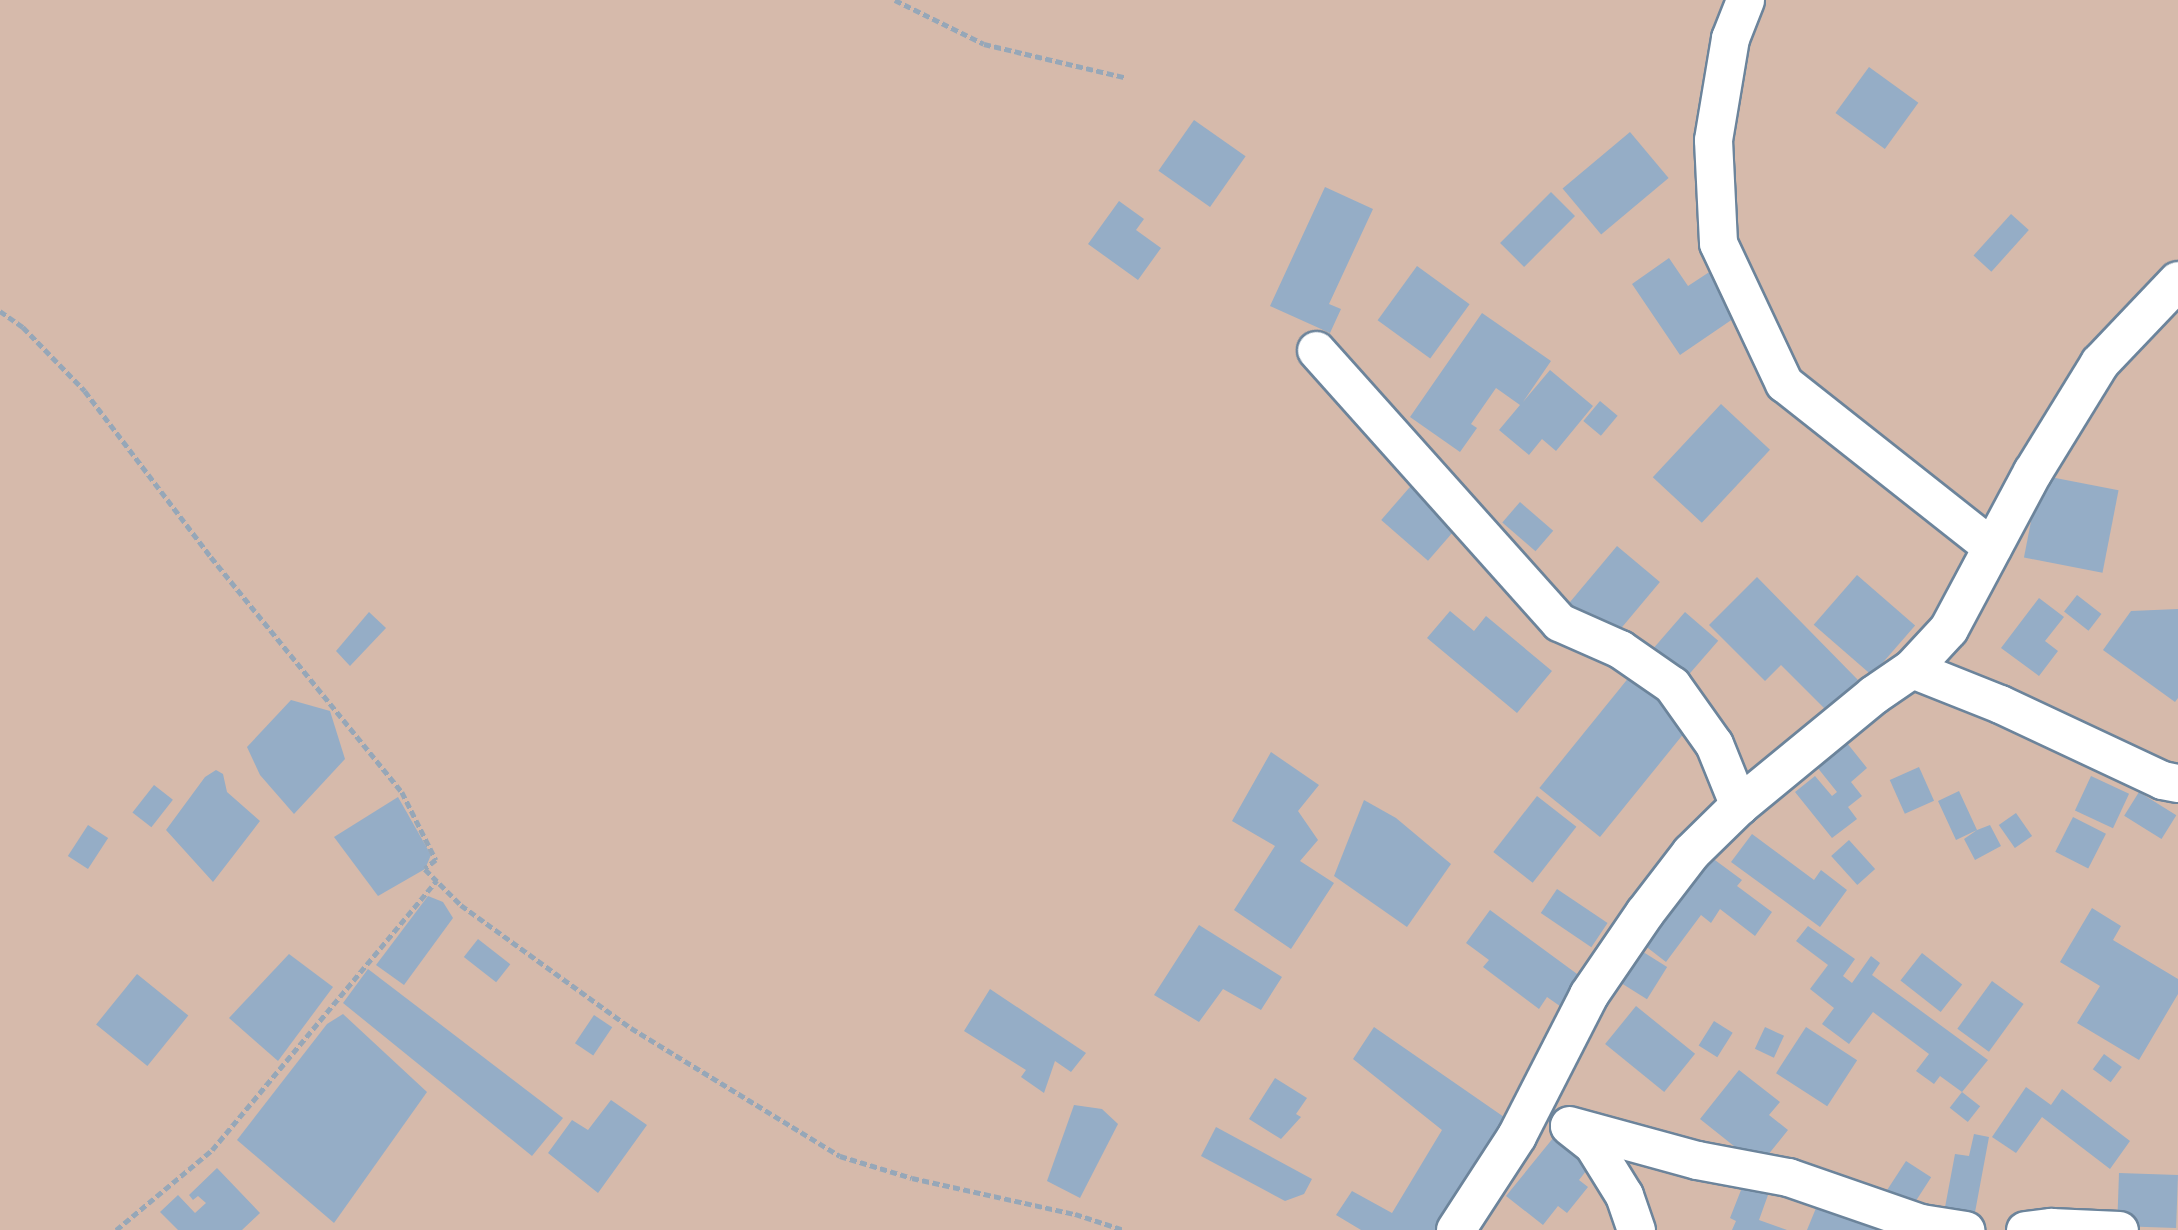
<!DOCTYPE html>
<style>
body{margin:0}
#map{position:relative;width:2178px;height:1230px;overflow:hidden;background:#d4e9fd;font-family:"Exo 2",sans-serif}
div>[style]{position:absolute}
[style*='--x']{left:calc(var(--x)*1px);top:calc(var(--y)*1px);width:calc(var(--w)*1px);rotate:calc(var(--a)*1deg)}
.green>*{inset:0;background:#d6baab;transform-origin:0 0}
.building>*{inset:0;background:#95adc6;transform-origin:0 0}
.path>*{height:4.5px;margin-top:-2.25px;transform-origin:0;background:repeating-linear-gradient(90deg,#96a7b8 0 7px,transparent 0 10.5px)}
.roads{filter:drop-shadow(2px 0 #6c849b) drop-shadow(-2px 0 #6c849b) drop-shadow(0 2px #6c849b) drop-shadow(0 -2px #6c849b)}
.street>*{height:37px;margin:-18.5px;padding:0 18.5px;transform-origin:18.5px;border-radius:18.5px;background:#fff}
.secondary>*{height:38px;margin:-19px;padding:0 19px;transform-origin:19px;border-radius:19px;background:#fff}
span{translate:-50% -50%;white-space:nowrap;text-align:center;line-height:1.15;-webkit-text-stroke:5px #d4e9fd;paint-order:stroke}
</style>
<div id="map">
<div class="green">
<i style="left:0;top:0;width:2178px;height:1230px"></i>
</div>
<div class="building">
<i style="left:1869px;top:67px;width:61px;height:57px;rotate:36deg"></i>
<i style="left:1194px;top:120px;width:63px;height:62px;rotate:35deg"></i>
<i style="left:1630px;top:132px;width:60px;height:88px;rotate:50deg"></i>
<i style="clip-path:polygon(1325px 187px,1373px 209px,1329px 304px,1341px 309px,1330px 333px,1270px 306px)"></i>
<i style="left:1551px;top:192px;width:34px;height:72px;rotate:45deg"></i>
<i style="clip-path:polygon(1119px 201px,1144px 219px,1136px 230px,1161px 248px,1138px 280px,1088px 244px)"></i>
<i style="left:2011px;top:214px;width:24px;height:56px;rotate:42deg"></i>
<i style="clip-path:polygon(1669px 258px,1688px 286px,1717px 267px,1746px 310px,1680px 355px,1632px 284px)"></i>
<i style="left:1417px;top:266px;width:65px;height:67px;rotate:36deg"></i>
<i style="clip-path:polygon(1482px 313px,1551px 361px,1523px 402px,1550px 370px,1593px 406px,1556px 451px,1542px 439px,1529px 455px,1499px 430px,1520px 405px,1496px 388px,1471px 424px,1477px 428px,1460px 452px,1410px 417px)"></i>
<i style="left:1600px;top:401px;width:23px;height:26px;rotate:40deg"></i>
<i style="left:1721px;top:404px;width:67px;height:100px;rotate:43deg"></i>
<i style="left:2040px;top:475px;width:80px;height:84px;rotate:11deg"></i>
<i style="left:1416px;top:480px;width:62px;height:53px;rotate:41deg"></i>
<i style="left:1520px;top:502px;width:44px;height:27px;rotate:41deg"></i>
<i style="left:1617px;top:546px;width:56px;height:75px;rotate:40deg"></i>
<i style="left:1857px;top:575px;width:77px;height:66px;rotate:41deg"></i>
<i style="clip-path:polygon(1757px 577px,1858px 680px,1827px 711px,1781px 665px,1765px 681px,1709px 625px)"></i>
<i style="left:2077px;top:595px;width:31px;height:21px;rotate:38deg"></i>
<i style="clip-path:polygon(2039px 598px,2064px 617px,2045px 641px,2058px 651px,2039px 676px,2001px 648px)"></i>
<i style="clip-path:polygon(2178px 609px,2178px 698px,2175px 702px,2103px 650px,2131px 611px)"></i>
<i style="clip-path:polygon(1450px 611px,1474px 631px,1486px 616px,1552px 671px,1517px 713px,1427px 638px)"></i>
<i style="clip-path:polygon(369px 612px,386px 628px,350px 666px,336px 651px)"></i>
<i style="left:1685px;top:612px;width:44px;height:53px;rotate:41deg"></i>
<i style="left:1630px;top:676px;width:78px;height:144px;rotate:39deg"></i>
<i style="clip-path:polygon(291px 700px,330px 711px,345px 759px,294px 814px,260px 775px,247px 747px)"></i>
<i style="clip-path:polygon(1847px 743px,1867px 768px,1851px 782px,1862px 796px,1848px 807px,1857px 819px,1832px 838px,1795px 792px,1815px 776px,1832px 796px,1837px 792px,1817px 767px)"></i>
<i style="clip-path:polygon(1271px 752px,1319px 785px,1298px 811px,1318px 840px,1300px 861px,1334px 883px,1291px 949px,1234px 910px,1275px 846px,1232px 821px)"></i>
<i style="left:1919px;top:767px;width:37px;height:32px;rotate:66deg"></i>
<i style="clip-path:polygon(216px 770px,223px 774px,227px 792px,260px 821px,213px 882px,166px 830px,205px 777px)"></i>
<i style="left:2091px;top:776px;width:42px;height:38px;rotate:25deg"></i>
<i style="left:154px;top:785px;width:24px;height:35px;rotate:38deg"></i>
<i style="clip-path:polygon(1959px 791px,1977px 830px,1990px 825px,2001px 846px,1975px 860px,1964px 839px,1977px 830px,1956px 840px,1938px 801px)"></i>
<i style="left:2139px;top:792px;width:44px;height:28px;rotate:32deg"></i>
<i style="left:1537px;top:796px;width:50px;height:71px;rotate:38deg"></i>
<i style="clip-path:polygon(398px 797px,431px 855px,425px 869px,378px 896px,334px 837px)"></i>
<i style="clip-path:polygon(1364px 800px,1396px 818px,1451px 864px,1407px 927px,1334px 876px)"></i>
<i style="left:2016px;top:813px;width:28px;height:21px;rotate:55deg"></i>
<i style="left:2073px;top:817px;width:37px;height:39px;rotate:27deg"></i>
<i style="left:88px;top:825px;width:24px;height:37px;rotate:33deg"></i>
<i style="clip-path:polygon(1752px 834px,1814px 880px,1821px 870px,1847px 890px,1820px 927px,1731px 862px)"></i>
<i style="left:1849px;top:840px;width:39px;height:24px;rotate:48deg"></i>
<i style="clip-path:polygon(1700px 849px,1742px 880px,1737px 886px,1772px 912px,1755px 936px,1720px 909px,1711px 923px,1701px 915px,1666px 962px,1635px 938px)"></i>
<i style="left:1557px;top:889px;width:61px;height:29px;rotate:34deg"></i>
<i style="clip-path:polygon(428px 896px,443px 902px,453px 918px,404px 985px,376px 965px)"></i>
<i style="clip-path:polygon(2092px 908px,2121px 926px,2113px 940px,2178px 979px,2178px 994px,2139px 1060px,2077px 1023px,2100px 986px,2060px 962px)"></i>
<i style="clip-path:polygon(1490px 910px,1588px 982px,1567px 1011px,1547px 997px,1539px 1009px,1483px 967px,1489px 960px,1466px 943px)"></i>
<i style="clip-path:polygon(1199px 925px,1282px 977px,1261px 1010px,1223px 989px,1199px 1022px,1154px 995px)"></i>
<i style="clip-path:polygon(1808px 926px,1855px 959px,1843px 976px,1852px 983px,1871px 956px,1880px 963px,1872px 975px,1988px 1060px,1962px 1092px,1940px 1076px,1934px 1084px,1916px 1071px,1929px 1054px,1873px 1012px,1849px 1044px,1822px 1024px,1834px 1008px,1810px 989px,1828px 965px,1796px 941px)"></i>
<i style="left:478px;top:939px;width:41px;height:23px;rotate:38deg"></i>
<i style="left:1640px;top:950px;width:32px;height:38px;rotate:32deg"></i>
<i style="left:1922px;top:953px;width:51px;height:35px;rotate:38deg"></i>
<i style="clip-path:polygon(289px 954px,333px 987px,278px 1061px,229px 1018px)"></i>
<i style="clip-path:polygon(368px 969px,563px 1118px,532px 1156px,343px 1003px)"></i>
<i style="left:137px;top:974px;width:66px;height:65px;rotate:39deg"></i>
<i style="left:1992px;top:981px;width:39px;height:59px;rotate:36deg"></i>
<i style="clip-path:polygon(990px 989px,1086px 1053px,1071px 1072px,1055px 1061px,1044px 1093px,1021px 1077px,1026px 1070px,964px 1031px)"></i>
<i style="left:1636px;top:1006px;width:76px;height:49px;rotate:39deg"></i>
<i style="clip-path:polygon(343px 1014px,427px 1092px,334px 1223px,237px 1140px,327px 1024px)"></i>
<i style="left:594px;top:1015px;width:22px;height:34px;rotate:34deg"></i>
<i style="left:1714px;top:1021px;width:22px;height:29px;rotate:32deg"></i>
<i style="clip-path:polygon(1374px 1027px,1517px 1126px,1444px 1230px,1361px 1230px,1336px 1215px,1352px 1191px,1392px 1213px,1442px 1130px,1353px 1059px)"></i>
<i style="left:1765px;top:1027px;width:21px;height:24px;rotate:25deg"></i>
<i style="left:1806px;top:1027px;width:61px;height:55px;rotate:33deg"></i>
<i style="left:2104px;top:1054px;width:22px;height:19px;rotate:36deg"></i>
<i style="clip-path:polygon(1739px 1070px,1780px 1102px,1769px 1115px,1788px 1130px,1759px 1166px,1700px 1119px)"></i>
<i style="clip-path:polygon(1275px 1078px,1307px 1098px,1296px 1114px,1301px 1117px,1281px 1139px,1249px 1119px)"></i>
<i style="clip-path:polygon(2026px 1087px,2051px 1105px,2062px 1089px,2130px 1141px,2110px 1169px,2042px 1117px,2016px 1153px,1992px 1137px)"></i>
<i style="left:1962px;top:1092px;width:23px;height:20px;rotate:38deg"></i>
<i style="clip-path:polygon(611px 1100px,647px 1125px,598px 1193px,548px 1153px,572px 1120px,588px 1130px)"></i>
<i style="clip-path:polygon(1074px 1105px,1102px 1109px,1118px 1124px,1080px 1198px,1047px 1181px)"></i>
<i style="clip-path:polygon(1216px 1127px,1312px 1179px,1304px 1194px,1285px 1201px,1201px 1156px)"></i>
<i style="clip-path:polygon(1558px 1132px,1594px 1161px,1579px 1180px,1588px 1187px,1567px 1213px,1558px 1206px,1543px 1225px,1506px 1196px)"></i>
<i style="clip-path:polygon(1974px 1134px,1989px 1137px,1973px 1223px,1943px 1218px,1955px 1154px,1969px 1156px)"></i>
<i style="left:1906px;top:1161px;width:30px;height:40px;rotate:33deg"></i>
<i style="clip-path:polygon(217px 1168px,260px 1213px,242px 1230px,178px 1230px,160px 1212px,178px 1195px,195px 1213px,206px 1203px,198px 1196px,193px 1200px,189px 1195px)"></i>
<i style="left:2119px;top:1173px;width:59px;height:53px;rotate:2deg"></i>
<i style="clip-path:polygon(1743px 1185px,1768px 1195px,1759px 1220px,1787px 1230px,1732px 1230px,1736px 1221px,1730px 1218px)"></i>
<i style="clip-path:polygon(1821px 1196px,1889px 1230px,1807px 1230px)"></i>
</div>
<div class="path">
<i style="--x:895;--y:0;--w:99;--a:26.3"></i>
<i style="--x:984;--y:44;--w:144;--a:13.3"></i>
<i style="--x:0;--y:311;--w:28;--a:35"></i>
<i style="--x:23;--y:327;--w:89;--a:45.9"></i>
<i style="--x:85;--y:391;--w:208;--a:52.8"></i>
<i style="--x:211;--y:557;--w:303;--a:50.9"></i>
<i style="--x:402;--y:792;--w:76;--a:63.4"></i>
<i style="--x:436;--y:860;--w:14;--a:141"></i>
<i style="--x:425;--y:869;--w:51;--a:45"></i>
<i style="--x:461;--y:905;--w:210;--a:35.9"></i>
<i style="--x:631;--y:1028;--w:245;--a:31.5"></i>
<i style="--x:840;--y:1156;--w:75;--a:17"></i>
<i style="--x:912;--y:1178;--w:167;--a:12.5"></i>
<i style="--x:1075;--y:1214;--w:52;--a:18.1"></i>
<i style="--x:116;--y:1230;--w:125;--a:-39.8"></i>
<i style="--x:212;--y:1150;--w:351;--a:-50.2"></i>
</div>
<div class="roads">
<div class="street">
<i style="--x:1745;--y:0;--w:41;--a:111.5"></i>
<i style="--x:1730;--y:38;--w:103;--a:99.5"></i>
<i style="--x:1713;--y:140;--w:103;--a:87.2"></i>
<i style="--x:1718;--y:243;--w:155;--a:64.8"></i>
<i style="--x:1784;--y:383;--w:265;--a:38.3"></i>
<i style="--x:1316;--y:350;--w:365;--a:48.2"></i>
<i style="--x:1559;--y:622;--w:67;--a:23.9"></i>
<i style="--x:1620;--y:649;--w:63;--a:34.7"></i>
<i style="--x:1672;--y:685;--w:72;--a:54.6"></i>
<i style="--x:1714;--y:744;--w:67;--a:68"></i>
<i style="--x:1912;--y:669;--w:95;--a:21.7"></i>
<i style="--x:2000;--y:704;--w:179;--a:25.1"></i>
<i style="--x:2162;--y:780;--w:16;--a:11"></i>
<i style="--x:1569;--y:1125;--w:133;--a:15.3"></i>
<i style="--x:1697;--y:1160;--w:93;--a:10.6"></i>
<i style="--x:1788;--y:1177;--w:141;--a:19.1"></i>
<i style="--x:1921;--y:1223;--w:45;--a:9"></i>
<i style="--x:1569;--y:1126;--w:31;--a:38"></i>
<i style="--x:1593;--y:1145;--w:59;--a:58.2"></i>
<i style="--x:1624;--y:1195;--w:37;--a:71"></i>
<i style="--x:2025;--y:1230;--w:26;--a:-7"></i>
<i style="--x:2051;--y:1227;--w:68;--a:2.5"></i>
</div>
<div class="secondary">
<i style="--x:1456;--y:1230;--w:112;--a:-57"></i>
<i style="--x:1517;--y:1136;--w:158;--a:-62.9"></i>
<i style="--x:1589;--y:995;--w:99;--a:-55.7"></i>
<i style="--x:1645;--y:913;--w:76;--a:-52.5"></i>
<i style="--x:1691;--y:853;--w:67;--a:-44.4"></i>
<i style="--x:1739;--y:806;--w:175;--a:-39.4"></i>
<i style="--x:1874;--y:695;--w:46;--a:-34.4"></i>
<i style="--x:1912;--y:669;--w:54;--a:-47.2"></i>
<i style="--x:1949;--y:629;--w:178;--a:-61.9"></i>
<i style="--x:2033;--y:472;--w:128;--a:-58.4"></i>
<i style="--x:2100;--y:363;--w:113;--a:-46.4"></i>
</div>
</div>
</div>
